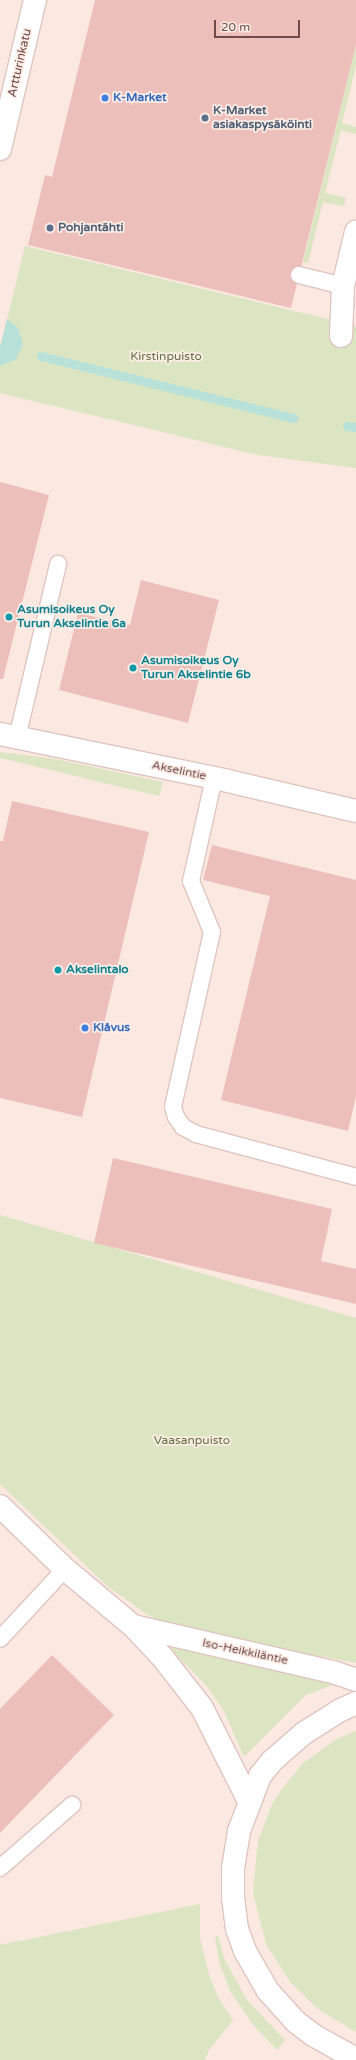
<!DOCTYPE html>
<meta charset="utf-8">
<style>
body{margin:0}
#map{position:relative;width:356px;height:2060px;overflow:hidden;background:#fae8e1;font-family:"Varela Round",sans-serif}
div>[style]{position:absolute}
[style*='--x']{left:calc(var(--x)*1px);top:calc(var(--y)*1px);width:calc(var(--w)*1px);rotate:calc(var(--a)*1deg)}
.green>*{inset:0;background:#dce5c1}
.water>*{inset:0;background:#b8e1da}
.stream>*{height:9px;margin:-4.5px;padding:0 4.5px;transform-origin:4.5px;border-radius:4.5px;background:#b8e1da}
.building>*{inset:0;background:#edbfbb}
.roads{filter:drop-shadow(1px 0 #dfc5c1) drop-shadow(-1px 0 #dfc5c1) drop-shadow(0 1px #dfc5c1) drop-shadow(0 -1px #dfc5c1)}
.lane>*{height:16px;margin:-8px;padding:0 8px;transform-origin:8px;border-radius:8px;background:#fff}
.street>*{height:22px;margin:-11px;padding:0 11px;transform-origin:11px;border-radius:11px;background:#fff}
.secondary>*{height:22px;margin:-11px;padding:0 11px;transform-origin:11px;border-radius:11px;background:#fff}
.dots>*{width:11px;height:11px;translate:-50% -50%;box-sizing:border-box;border:2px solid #fdede6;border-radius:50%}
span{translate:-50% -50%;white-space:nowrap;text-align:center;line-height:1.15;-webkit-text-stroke:3.5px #fdede6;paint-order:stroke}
.street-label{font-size:12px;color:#6e4b4a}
.shop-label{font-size:12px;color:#366cbe;font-weight:700}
.left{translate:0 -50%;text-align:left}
.service-label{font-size:12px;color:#4e5e75;font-weight:700}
.park-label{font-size:12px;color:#617343}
.culture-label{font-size:12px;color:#0d838f;font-weight:700}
.scale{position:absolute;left:214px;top:20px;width:86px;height:18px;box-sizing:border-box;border:2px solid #6e4b4a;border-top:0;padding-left:5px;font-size:12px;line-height:14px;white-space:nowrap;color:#6e4b4a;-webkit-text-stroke:3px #fdede6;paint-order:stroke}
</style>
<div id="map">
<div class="green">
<i style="clip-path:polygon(356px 45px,356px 66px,342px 123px,356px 127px,356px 134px,341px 130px,325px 193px,346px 198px,344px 206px,323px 202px,308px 263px,303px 262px)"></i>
<i style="clip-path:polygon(25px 246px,356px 326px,356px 468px,258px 455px,0 393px,0 348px)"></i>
<i style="clip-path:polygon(0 752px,55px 759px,163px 782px,159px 796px,0 758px)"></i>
<i style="clip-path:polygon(0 1215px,356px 1318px,356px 1663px,179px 1629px,148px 1615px,107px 1586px,0 1484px)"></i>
<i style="clip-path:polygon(175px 1646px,332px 1679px,335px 1684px,306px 1695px,244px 1757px,224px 1711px,206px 1685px,171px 1650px)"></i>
<i style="clip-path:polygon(356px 1731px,356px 2032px,318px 2009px,290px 1982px,266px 1944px,253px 1893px,258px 1841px,272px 1804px,282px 1789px,303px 1763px,337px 1739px)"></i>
<i style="clip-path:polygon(200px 1904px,200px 1938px,210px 1978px,219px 1999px,233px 2020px,209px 2050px,205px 2060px,0 2060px,0 1945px)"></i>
<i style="clip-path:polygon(215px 1936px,218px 1936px,225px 1960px,247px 2000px,285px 2040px,277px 2050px,254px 2026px,230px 1991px,219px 1962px)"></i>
</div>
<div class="water">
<i style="clip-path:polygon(7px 319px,18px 328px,23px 344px,16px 359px,0 366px,0 347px)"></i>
</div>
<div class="stream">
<i style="--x:41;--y:356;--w:260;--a:13.8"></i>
<i style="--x:347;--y:426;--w:9;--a:6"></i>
</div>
<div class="building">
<i style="clip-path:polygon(95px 0,356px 0,356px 45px,291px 308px,28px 245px,45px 175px,52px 177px)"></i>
<i style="clip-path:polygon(0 482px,49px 495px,3px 679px,0 679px)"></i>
<i style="clip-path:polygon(141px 580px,219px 600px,188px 723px,59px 690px,78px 613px,130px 625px)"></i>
<i style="clip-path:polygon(12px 801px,149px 832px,82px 1117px,0 1098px,0 841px,3px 841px)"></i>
<i style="clip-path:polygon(212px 845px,356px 880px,356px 1096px,348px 1131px,221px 1100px,270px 896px,203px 880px)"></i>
<i style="clip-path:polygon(113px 1158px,332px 1209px,321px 1261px,356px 1269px,356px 1304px,94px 1243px)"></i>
<i style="clip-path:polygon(52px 1655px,114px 1715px,0 1833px,0 1709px)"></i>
</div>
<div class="roads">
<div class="lane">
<i style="--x:299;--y:275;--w:45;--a:14"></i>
<i style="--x:17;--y:738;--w:179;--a:-76.7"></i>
<i style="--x:214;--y:778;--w:106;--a:102.6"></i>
<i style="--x:191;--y:881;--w:55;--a:67.6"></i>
<i style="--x:212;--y:932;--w:179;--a:102.6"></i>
<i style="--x:173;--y:1107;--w:10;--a:73"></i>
<i style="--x:176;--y:1117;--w:12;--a:55"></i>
<i style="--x:183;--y:1127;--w:15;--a:28"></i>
<i style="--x:196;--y:1134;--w:166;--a:15"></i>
<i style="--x:0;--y:1639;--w:96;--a:-47.1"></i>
<i style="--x:0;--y:1868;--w:96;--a:-41.2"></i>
</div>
<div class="street">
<i style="--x:341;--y:336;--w:50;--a:-87.7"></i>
<i style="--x:343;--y:286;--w:56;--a:-76.5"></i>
<i style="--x:0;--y:734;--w:233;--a:11.6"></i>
<i style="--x:228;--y:781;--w:131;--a:13.2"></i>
</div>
<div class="secondary">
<i style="--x:0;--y:149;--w:153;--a:-76.8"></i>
<i style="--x:0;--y:1506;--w:91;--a:44.1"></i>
<i style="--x:65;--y:1569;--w:89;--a:40"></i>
<i style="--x:133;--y:1626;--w:44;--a:46.8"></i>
<i style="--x:163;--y:1658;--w:63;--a:52"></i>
<i style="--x:202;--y:1708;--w:104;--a:63.2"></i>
<i style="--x:133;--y:1626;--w:208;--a:13"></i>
<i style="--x:336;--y:1673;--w:21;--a:19"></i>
<i style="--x:356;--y:1703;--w:19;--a:155"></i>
<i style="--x:339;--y:1711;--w:41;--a:147.8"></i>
<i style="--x:304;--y:1733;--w:43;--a:138.8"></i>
<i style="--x:272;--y:1761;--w:19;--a:129"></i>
<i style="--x:260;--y:1776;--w:59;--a:110.9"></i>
<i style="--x:239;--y:1831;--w:38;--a:99"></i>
<i style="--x:233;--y:1869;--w:28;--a:90"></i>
<i style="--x:233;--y:1897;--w:32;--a:83"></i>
<i style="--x:237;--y:1929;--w:23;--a:70"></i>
<i style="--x:245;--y:1951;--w:46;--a:60.1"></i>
<i style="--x:268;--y:1991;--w:42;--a:47.9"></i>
<i style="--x:296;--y:2022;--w:21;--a:37"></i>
<i style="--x:313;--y:2035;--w:49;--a:29.2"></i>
</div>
</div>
<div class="dots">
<i style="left:105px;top:98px;background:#3f7fe0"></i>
<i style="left:205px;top:118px;background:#5c6f8a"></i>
<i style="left:50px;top:228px;background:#5c6f8a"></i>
<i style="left:9px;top:617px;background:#0f9aa8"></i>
<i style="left:133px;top:668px;background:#0f9aa8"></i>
<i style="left:58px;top:970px;background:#0f9aa8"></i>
<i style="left:85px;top:1028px;background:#3f7fe0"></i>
</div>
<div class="street-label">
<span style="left:20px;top:63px;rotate:-77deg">Artturinkatu</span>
<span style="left:179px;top:771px;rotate:12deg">Akselintie</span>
<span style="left:245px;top:1652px;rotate:12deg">Iso-Heikkiläntie</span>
</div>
<div class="shop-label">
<span class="left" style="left:113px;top:98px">K-Market</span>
<span class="left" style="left:93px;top:1028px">Klåvus</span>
</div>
<div class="service-label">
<span class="left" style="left:213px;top:118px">K-Market<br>asiakaspysäköinti</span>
<span class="left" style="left:58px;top:228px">Pohjantähti</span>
</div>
<div class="park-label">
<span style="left:166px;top:357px">Kirstinpuisto</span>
<span style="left:192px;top:1441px">Vaasanpuisto</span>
</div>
<div class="culture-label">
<span class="left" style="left:17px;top:617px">Asumisoikeus Oy<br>Turun Akselintie 6a</span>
<span class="left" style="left:141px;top:668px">Asumisoikeus Oy<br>Turun Akselintie 6b</span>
<span class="left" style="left:66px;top:970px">Akselintalo</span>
</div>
<div class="scale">20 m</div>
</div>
